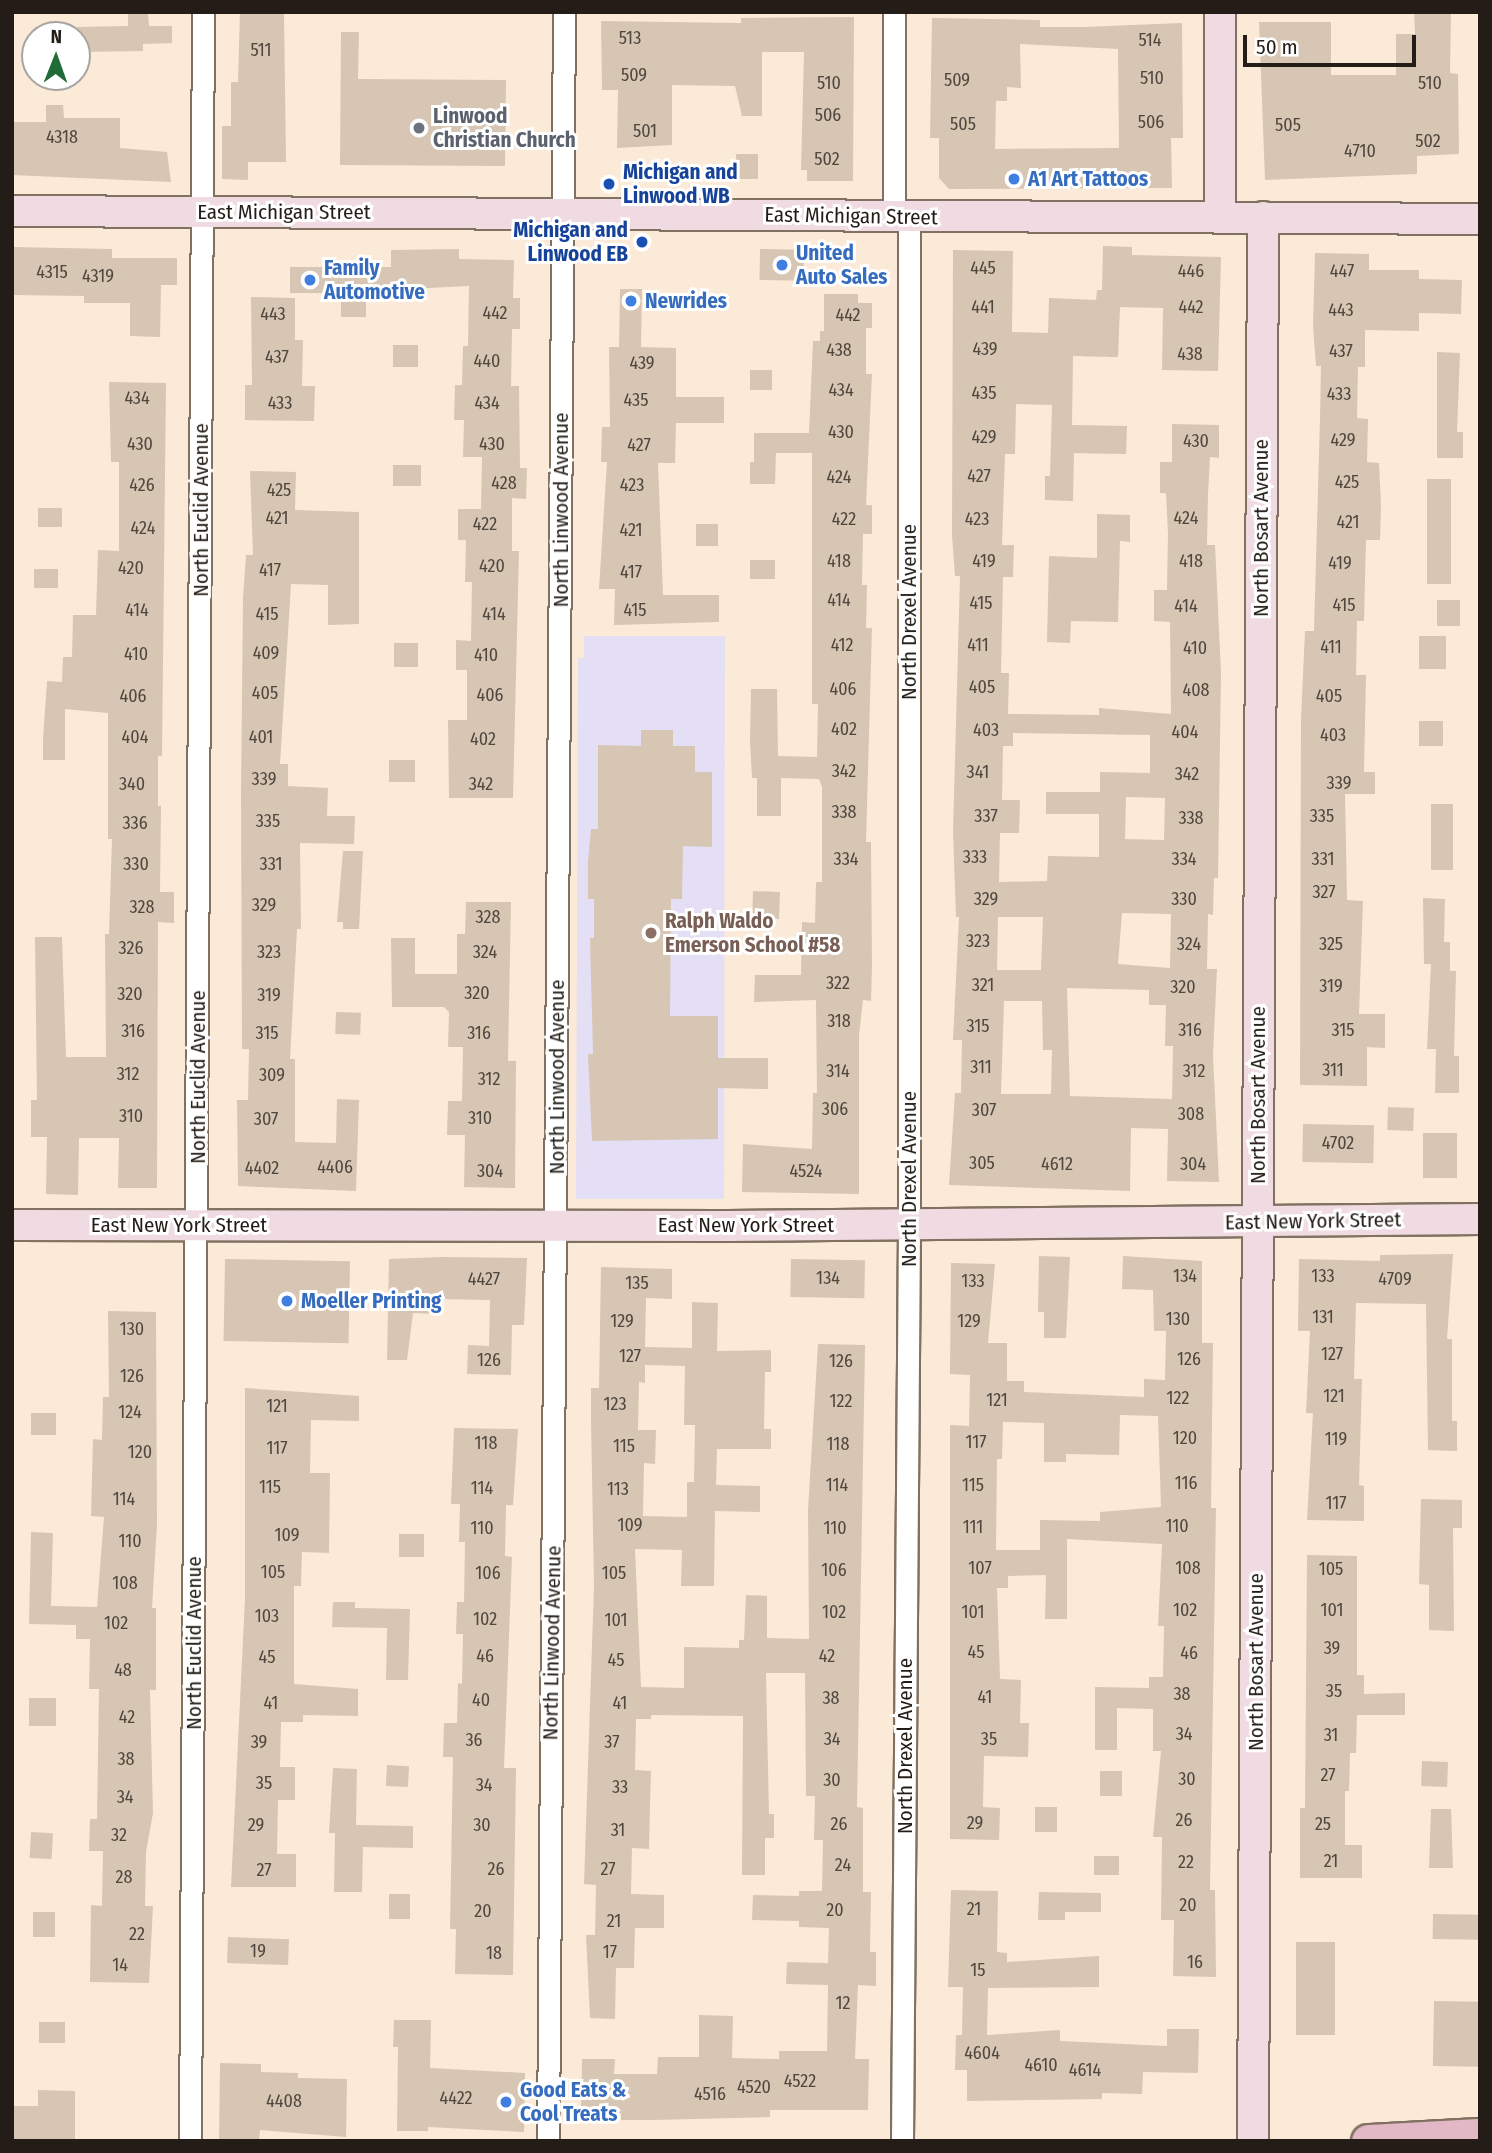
<!DOCTYPE html>
<style>
body{margin:0}
#map{position:relative;width:1492px;height:2153px;overflow:hidden;background:#fbead7;font-family:"Fira Sans Condensed",sans-serif}
div>[style]{position:absolute}
[style*='--x']{left:calc(var(--x)*1px);top:calc(var(--y)*1px);width:calc(var(--w)*1px);rotate:calc(var(--a)*1deg)}
.education>*{inset:0;background:#e4dff5}
.building>*{inset:0;background:#d6c6b3;transform-origin:0 0}
.roads{filter:drop-shadow(2px 0 #807160) drop-shadow(-2px 0 #807160) drop-shadow(0 2px #807160) drop-shadow(0 -2px #807160)}
.street>*{height:21px;margin:-10.5px;padding:0 10.5px;transform-origin:10.5px;border-radius:10.5px;background:#fff}
.secondary>*{height:30px;margin:-15px;padding:0 15px;transform-origin:15px;border-radius:15px;background:#f0dbe2}
.primary>*{height:33px;margin:-16.5px;padding:0 16.5px;transform-origin:16.5px;border-radius:16.5px;background:#e2b8c6}
.dots>*{width:19px;height:19px;translate:-50% -50%;box-sizing:border-box;border:4px solid #fff;border-radius:50%}
span{translate:-50% -50%;white-space:nowrap;text-align:center;line-height:1.15;-webkit-text-stroke:6px #fff;paint-order:stroke}
.number-label{font-size:18px;color:#50473e}
.number-label span{-webkit-text-stroke-width:0}
.worship-label{font-size:21px;color:#5b616d;font-weight:700}
.left{translate:0 -50%;text-align:left}
.transit-label{font-size:21px;color:#164399;font-weight:700}
.right{translate:-100% -50%;text-align:right}
.shop-label{font-size:21px;color:#366cbe;font-weight:700}
.street-label{font-size:21px;color:#241d17}
.education-label{font-size:21px;color:#785e54;font-weight:700}
.frame{position:absolute;inset:0;border:14px solid #241d17;pointer-events:none}
.north{position:absolute;left:21px;top:21px;width:70px;height:70px;box-sizing:border-box;background:#fff;border:2px solid #a7a5a2;border-radius:50%;rotate:1deg;font-size:19px;font-weight:700;line-height:28px;text-align:center;color:#241d17}
.north::after{content:'';display:block;margin:auto;width:24px;height:32px;background:#216b38;clip-path:polygon(50% 0,100% 100%,50% 72%,0 100%)}
.scale{position:absolute;left:1243px;top:35px;width:173px;height:32px;box-sizing:border-box;border:4px solid #241d17;border-top:0;padding-left:9px;font-size:21px;line-height:24px;white-space:nowrap;color:#241d17;-webkit-text-stroke:5px #fff;paint-order:stroke}
</style>
<div id="map">
<div class="education">
<i style="clip-path:polygon(584px 636px,725px 636px,724px 1199px,576px 1199px,578px 658px,584px 658px)"></i>
</div>
<div class="building">
<i style="clip-path:polygon(128px 12px,148px 12px,149px 26px,172px 26px,172px 43px,143px 44px,143px 51px,77px 52px,77px 27px,128px 26px)"></i>
<i style="clip-path:polygon(240px 12px,284px 12px,286px 162px,248px 162px,248px 180px,222px 179px,222px 126px,231px 126px,231px 82px,238px 82px)"></i>
<i style="clip-path:polygon(1414px 12px,1451px 12px,1450px 73px,1458px 74px,1459px 154px,1417px 156px,1417px 174px,1265px 180px,1259px 22px,1331px 22px,1331px 75px,1396px 75px,1396px 34px,1415px 34px)"></i>
<i style="clip-path:polygon(854px 17px,853px 181px,807px 181px,807px 170px,801px 170px,804px 52px,762px 52px,762px 116px,742px 116px,735px 86px,672px 85px,672px 145px,617px 148px,618px 90px,602px 90px,601px 21px,741px 23px,741px 18px)"></i>
<i style="clip-path:polygon(evenodd,932px 18px,1040px 20px,1040px 27px,1084px 27px,1182px 23px,1183px 138px,1171px 138px,1172px 188px,949px 189px,939px 178px,939px 138px,930px 138px,932px 18px,1020px 44px,1118px 49px,1119px 148px,995px 149px,996px 101px,1007px 101px,1007px 87px,1021px 88px,1020px 44px)"></i>
<i style="clip-path:polygon(341px 32px,359px 32px,358px 79px,506px 80px,505px 166px,340px 165px)"></i>
<i style="clip-path:polygon(46px 105px,63px 105px,64px 118px,120px 118px,120px 148px,167px 152px,171px 182px,12px 175px,12px 122px,46px 122px)"></i>
<i style="left:736px;top:154px;width:22px;height:25px"></i>
<i style="clip-path:polygon(evenodd,1103px 246px,1132px 247px,1132px 255px,1221px 257px,1218px 371px,1162px 370px,1163px 308px,1120px 307px,1118px 357px,1073px 356px,1072px 425px,1127px 426px,1126px 454px,1074px 453px,1073px 501px,1045px 500px,1045px 476px,1050px 476px,1052px 405px,1016px 404px,1015px 454px,1005px 454px,1002px 545px,1014px 545px,1013px 577px,1003px 577px,1001px 673px,1009px 673px,1008px 714px,1099px 715px,1099px 708px,1171px 714px,1170px 622px,1154px 621px,1154px 590px,1167px 590px,1168px 534px,1166px 493px,1160px 493px,1160px 462px,1172px 462px,1172px 424px,1219px 425px,1219px 458px,1210px 457px,1208px 494px,1207px 545px,1215px 545px,1221px 672px,1218px 878px,1214px 878px,1213px 915px,1208px 914px,1207px 969px,1217px 969px,1213px 1055px,1219px 1182px,1167px 1181px,1168px 1129px,1131px 1128px,1130px 1191px,949px 1185px,955px 1093px,961px 1093px,962px 1040px,953px 1040px,959px 917px,956px 917px,953px 832px,960px 576px,955px 576px,952px 535px,953px 250px,1013px 251px,1012px 332px,1048px 333px,1049px 298px,1096px 300px,1097px 290px,1102px 290px,1103px 246px,1013px 733px,1150px 735px,1150px 773px,1100px 772px,1100px 792px,1046px 792px,1046px 814px,1099px 814px,1099px 857px,1048px 856px,1047px 881px,999px 882px,1000px 833px,1019px 833px,1020px 800px,1002px 800px,1003px 746px,1013px 746px,1013px 733px,1103px 246px,1126px 797px,1165px 798px,1164px 840px,1125px 839px,1126px 797px,1103px 246px,1122px 913px,1171px 914px,1170px 968px,1118px 964px,1122px 913px,1103px 246px,998px 917px,1043px 917px,1041px 970px,997px 970px,998px 917px,1103px 246px,1067px 988px,1149px 990px,1149px 1005px,1166px 1005px,1165px 1046px,1173px 1046px,1172px 1099px,1070px 1096px,1067px 988px,1103px 246px,1004px 1001px,1042px 1001px,1043px 1050px,1052px 1050px,1051px 1094px,1001px 1094px,1004px 1001px)"></i>
<i style="clip-path:polygon(12px 247px,112px 249px,112px 258px,177px 258px,177px 285px,161px 285px,160px 337px,130px 336px,130px 303px,84px 303px,84px 296px,12px 295px)"></i>
<i style="clip-path:polygon(459px 249px,459px 259px,514px 260px,513px 298px,520px 298px,520px 329px,512px 329px,511px 386px,519px 386px,520px 468px,527px 468px,526px 499px,512px 498px,512px 551px,519px 551px,513px 798px,449px 798px,448px 720px,467px 720px,467px 670px,456px 670px,456px 640px,471px 641px,472px 582px,465px 582px,466px 540px,458px 540px,458px 509px,481px 509px,482px 457px,463px 457px,464px 420px,454px 420px,455px 385px,462px 385px,463px 346px,468px 346px,469px 286px,366px 291px,366px 317px,341px 317px,341px 293px,290px 293px,290px 267px,391px 267px,391px 250px)"></i>
<i style="left:760px;top:249px;width:44px;height:31px;rotate:1deg"></i>
<i style="clip-path:polygon(1315px 253px,1369px 254px,1369px 270px,1419px 270px,1419px 279px,1462px 280px,1461px 314px,1419px 313px,1419px 331px,1365px 330px,1365px 367px,1358px 367px,1357px 418px,1368px 419px,1367px 462px,1379px 463px,1381px 505px,1380px 540px,1366px 540px,1364px 621px,1357px 621px,1356px 675px,1366px 675px,1364px 772px,1375px 772px,1375px 794px,1345px 794px,1347px 900px,1363px 901px,1359px 1014px,1385px 1014px,1385px 1048px,1367px 1047px,1367px 1086px,1300px 1085px,1301px 719px,1305px 631px,1314px 631px,1320px 418px,1321px 366px,1316px 366px,1313px 326px)"></i>
<i style="clip-path:polygon(620px 289px,642px 289px,641px 347px,676px 348px,676px 397px,724px 397px,724px 423px,676px 423px,675px 463px,658px 463px,663px 595px,719px 595px,719px 622px,614px 625px,615px 589px,599px 589px,607px 462px,601px 462px,602px 427px,610px 427px,609px 347px,619px 347px)"></i>
<i style="clip-path:polygon(824px 294px,858px 294px,858px 303px,872px 303px,872px 328px,866px 328px,866px 374px,872px 374px,866px 505px,872px 505px,872px 534px,863px 534px,862px 585px,867px 585px,866px 628px,872px 628px,866px 842px,871px 842px,872px 966px,871px 1001px,863px 1000px,859px 1035px,859px 1194px,742px 1192px,743px 1144px,812px 1149px,813px 1093px,817px 1093px,816px 1000px,754px 1002px,755px 975px,801px 975px,802px 922px,815px 923px,816px 882px,822px 882px,822px 787px,819px 779px,781px 778px,781px 816px,757px 816px,757px 778px,752px 778px,750px 742px,751px 689px,777px 689px,778px 756px,817px 757px,818px 704px,812px 704px,812px 453px,776px 453px,775px 484px,750px 484px,750px 462px,754px 462px,754px 433px,809px 433px,813px 341px,820px 341px,820px 331px,824px 331px)"></i>
<i style="clip-path:polygon(251px 297px,295px 298px,295px 340px,303px 340px,302px 386px,315px 386px,314px 421px,245px 420px,245px 385px,252px 385px)"></i>
<i style="left:393px;top:345px;width:25px;height:22px"></i>
<i style="clip-path:polygon(1437px 352px,1460px 353px,1457px 432px,1463px 432px,1463px 458px,1437px 458px)"></i>
<i style="left:750px;top:370px;width:22px;height:20px"></i>
<i style="clip-path:polygon(109px 382px,166px 383px,162px 756px,158px 756px,158px 806px,161px 806px,160px 892px,174px 892px,174px 923px,158px 922px,157px 1188px,118px 1188px,119px 1138px,79px 1138px,78px 1195px,46px 1194px,47px 1137px,31px 1137px,31px 1100px,37px 1100px,35px 937px,62px 937px,66px 1057px,106px 1057px,105px 934px,109px 934px,112px 839px,108px 839px,108px 713px,65px 709px,65px 760px,43px 760px,43px 739px,47px 681px,62px 682px,63px 657px,72px 657px,73px 615px,96px 615px,98px 550px,119px 551px,119px 462px,111px 462px)"></i>
<i style="left:393px;top:465px;width:28px;height:21px"></i>
<i style="clip-path:polygon(250px 471px,296px 472px,295px 510px,359px 512px,359px 624px,328px 625px,328px 585px,291px 584px,280px 764px,288px 764px,288px 786px,328px 788px,327px 816px,355px 816px,354px 844px,300px 843px,301px 929px,297px 929px,290px 1059px,295px 1059px,295px 1142px,336px 1143px,337px 1099px,359px 1100px,356px 1191px,238px 1186px,237px 1100px,248px 1100px,249px 1049px,242px 1049px,241px 794px,243px 598px,246px 555px,253px 555px)"></i>
<i style="left:1427px;top:479px;width:24px;height:105px"></i>
<i style="left:38px;top:508px;width:24px;height:19px"></i>
<i style="clip-path:polygon(1097px 514px,1130px 515px,1130px 542px,1120px 541px,1118px 622px,1071px 621px,1070px 643px,1047px 642px,1049px 556px,1097px 558px)"></i>
<i style="left:696px;top:524px;width:22px;height:22px"></i>
<i style="left:750px;top:560px;width:25px;height:19px"></i>
<i style="left:34px;top:569px;width:24px;height:19px"></i>
<i style="left:1437px;top:600px;width:23px;height:26px"></i>
<i style="left:1419px;top:636px;width:27px;height:33px"></i>
<i style="left:394px;top:643px;width:24px;height:24px"></i>
<i style="left:1419px;top:721px;width:24px;height:25px"></i>
<i style="clip-path:polygon(641px 730px,673px 730px,673px 746px,695px 746px,695px 772px,712px 772px,712px 847px,683px 846px,682px 899px,671px 899px,670px 1016px,718px 1016px,718px 1058px,768px 1058px,768px 1089px,718px 1088px,718px 1139px,592px 1141px,588px 1054px,593px 1054px,590px 938px,594px 938px,594px 899px,588px 899px,588px 862px,591px 829px,598px 829px,598px 745px,641px 746px)"></i>
<i style="left:389px;top:760px;width:26px;height:22px"></i>
<i style="left:1431px;top:804px;width:22px;height:66px"></i>
<i style="clip-path:polygon(343px 851px,363px 851px,359px 929px,343px 929px,343px 922px,337px 922px)"></i>
<i style="left:753px;top:891px;width:27px;height:27px;rotate:2deg"></i>
<i style="clip-path:polygon(1423px 898px,1445px 899px,1444px 942px,1450px 942px,1450px 971px,1456px 971px,1454px 1056px,1459px 1056px,1459px 1093px,1435px 1093px,1436px 1049px,1427px 1049px,1431px 964px,1424px 964px)"></i>
<i style="clip-path:polygon(466px 902px,511px 902px,508px 1061px,516px 1061px,515px 1188px,464px 1187px,465px 1135px,447px 1135px,448px 1101px,462px 1101px,463px 1047px,448px 1047px,449px 1012px,444px 1007px,392px 1007px,391px 938px,415px 938px,415px 974px,457px 974px,457px 934px,465px 934px)"></i>
<i style="left:336px;top:1012px;width:25px;height:22px;rotate:2deg"></i>
<i style="left:1388px;top:1107px;width:26px;height:23px;rotate:2deg"></i>
<i style="left:1303px;top:1124px;width:71px;height:38px;rotate:1deg"></i>
<i style="left:1423px;top:1133px;width:34px;height:45px"></i>
<i style="clip-path:polygon(1453px 1254px,1447px 1339px,1452px 1339px,1452px 1421px,1457px 1421px,1457px 1451px,1428px 1450px,1426px 1304px,1356px 1303px,1354px 1379px,1362px 1379px,1359px 1485px,1364px 1486px,1364px 1521px,1307px 1520px,1313px 1413px,1306px 1413px,1310px 1331px,1298px 1331px,1299px 1259px,1380px 1261px,1380px 1255px)"></i>
<i style="clip-path:polygon(1039px 1256px,1070px 1257px,1066px 1338px,1044px 1338px,1044px 1312px,1038px 1312px)"></i>
<i style="clip-path:polygon(evenodd,1123px 1256px,1202px 1261px,1202px 1343px,1213px 1343px,1211px 1508px,1216px 1508px,1210px 1890px,1215px 1890px,1216px 1977px,1173px 1976px,1174px 1920px,1161px 1920px,1162px 1837px,1153px 1837px,1161px 1751px,1153px 1751px,1153px 1709px,1117px 1708px,1117px 1750px,1095px 1750px,1095px 1687px,1149px 1688px,1149px 1677px,1163px 1677px,1164px 1626px,1158px 1626px,1162px 1544px,1067px 1539px,1067px 1619px,1045px 1619px,1046px 1575px,1008px 1576px,1008px 1588px,997px 1588px,1000px 1679px,1021px 1680px,1020px 1723px,1029px 1723px,1028px 1757px,984px 1756px,983px 1807px,1000px 1808px,999px 1840px,950px 1839px,950px 1425px,969px 1426px,970px 1375px,950px 1374px,951px 1263px,995px 1264px,988px 1343px,1007px 1343px,1007px 1381px,1024px 1381px,1024px 1392px,1144px 1397px,1144px 1379px,1165px 1380px,1166px 1331px,1154px 1331px,1153px 1290px,1122px 1289px,1123px 1256px,1120px 1415px,1158px 1416px,1161px 1507px,1100px 1512px,1100px 1521px,1040px 1520px,1040px 1550px,996px 1550px,997px 1459px,1002px 1459px,1003px 1422px,1044px 1423px,1044px 1462px,1066px 1462px,1066px 1454px,1119px 1455px,1120px 1415px)"></i>
<i style="clip-path:polygon(442px 1257px,527px 1258px,524px 1325px,512px 1325px,511px 1375px,467px 1374px,468px 1345px,489px 1346px,490px 1300px,435px 1299px,435px 1314px,413px 1313px,407px 1360px,387px 1360px,389px 1259px)"></i>
<i style="left:225px;top:1259px;width:125px;height:82px;rotate:1deg"></i>
<i style="left:791px;top:1259px;width:74px;height:38px;rotate:1deg"></i>
<i style="clip-path:polygon(evenodd,601px 1267px,672px 1269px,672px 1299px,646px 1298px,645px 1347px,692px 1348px,692px 1302px,718px 1303px,717px 1351px,771px 1350px,771px 1372px,765px 1372px,764px 1429px,771px 1429px,771px 1449px,717px 1449px,716px 1485px,760px 1486px,760px 1512px,715px 1511px,714px 1586px,681px 1586px,682px 1550px,635px 1549px,641px 1687px,684px 1688px,684px 1647px,739px 1648px,739px 1640px,744px 1640px,746px 1595px,767px 1596px,767px 1638px,809px 1639px,808px 1510px,818px 1344px,865px 1345px,857px 1807px,863px 1808px,863px 1892px,871px 1892px,870px 1952px,876px 1952px,876px 1986px,858px 1985px,855px 2059px,869px 2059px,868px 2110px,770px 2110px,770px 2117px,654px 2120px,621px 2120px,621px 2113px,581px 2112px,582px 2059px,615px 2059px,614px 2074px,657px 2074px,658px 2057px,699px 2057px,699px 2015px,733px 2016px,732px 2058px,779px 2059px,779px 2051px,827px 2051px,828px 1985px,786px 1984px,787px 1962px,828px 1963px,829px 1928px,799px 1927px,799px 1921px,752px 1920px,753px 1895px,799px 1896px,799px 1891px,822px 1891px,823px 1840px,814px 1840px,815px 1796px,806px 1796px,805px 1673px,766px 1673px,769px 1814px,774px 1814px,774px 1838px,765px 1838px,765px 1875px,742px 1875px,743px 1716px,651px 1715px,651px 1719px,636px 1719px,635px 1770px,651px 1771px,650px 1804px,649px 1849px,632px 1848px,631px 1894px,664px 1895px,664px 1928px,635px 1928px,634px 1968px,616px 1968px,615px 2019px,590px 2018px,586px 1935px,595px 1935px,596px 1885px,584px 1884px,594px 1586px,591px 1419px,591px 1388px,599px 1388px,601px 1267px,645px 1365px,685px 1366px,684px 1425px,695px 1425px,694px 1482px,687px 1482px,687px 1517px,643px 1516px,644px 1463px,655px 1464px,656px 1430px,638px 1430px,639px 1382px,645px 1383px,645px 1365px)"></i>
<i style="clip-path:polygon(108px 1311px,156px 1312px,157px 1524px,152px 1608px,156px 1608px,156px 1690px,150px 1690px,153px 1813px,146px 1852px,145px 1906px,153px 1906px,149px 1983px,90px 1982px,91px 1905px,102px 1906px,103px 1851px,89px 1851px,90px 1819px,97px 1819px,99px 1689px,89px 1689px,90px 1639px,76px 1639px,76px 1625px,29px 1624px,31px 1532px,53px 1533px,51px 1606px,97px 1607px,104px 1517px,91px 1516px,93px 1439px,102px 1440px,103px 1397px,109px 1397px)"></i>
<i style="clip-path:polygon(245px 1388px,359px 1396px,359px 1421px,311px 1420px,310px 1473px,330px 1473px,329px 1553px,302px 1552px,301px 1586px,294px 1586px,294px 1684px,358px 1689px,358px 1716px,303px 1715px,303px 1722px,281px 1722px,280px 1767px,295px 1767px,295px 1800px,278px 1800px,277px 1854px,296px 1854px,296px 1887px,231px 1887px,245px 1598px)"></i>
<i style="left:31px;top:1413px;width:25px;height:22px"></i>
<i style="clip-path:polygon(454px 1428px,518px 1429px,513px 1505px,506px 1505px,505px 1556px,512px 1557px,504px 1768px,516px 1768px,513px 1975px,455px 1974px,456px 1929px,450px 1929px,453px 1757px,443px 1757px,444px 1723px,457px 1723px,458px 1683px,462px 1684px,463px 1634px,456px 1634px,457px 1602px,464px 1602px,465px 1542px,459px 1542px,460px 1504px,451px 1504px)"></i>
<i style="clip-path:polygon(1421px 1499px,1462px 1500px,1462px 1528px,1453px 1528px,1454px 1631px,1429px 1630px,1429px 1585px,1419px 1584px)"></i>
<i style="left:424px;top:1534px;width:23px;height:25px;rotate:90deg"></i>
<i style="clip-path:polygon(1307px 1555px,1357px 1556px,1357px 1675px,1364px 1675px,1364px 1694px,1405px 1693px,1405px 1715px,1357px 1715px,1356px 1753px,1350px 1753px,1349px 1791px,1345px 1791px,1345px 1845px,1362px 1845px,1362px 1878px,1300px 1878px,1300px 1808px,1305px 1808px)"></i>
<i style="clip-path:polygon(333px 1602px,355px 1602px,355px 1608px,410px 1609px,408px 1680px,386px 1680px,387px 1628px,332px 1627px)"></i>
<i style="left:29px;top:1698px;width:27px;height:28px"></i>
<i style="left:1422px;top:1761px;width:26px;height:25px;rotate:2deg"></i>
<i style="left:387px;top:1765px;width:22px;height:21px;rotate:3deg"></i>
<i style="clip-path:polygon(333px 1768px,357px 1769px,356px 1825px,413px 1826px,413px 1848px,363px 1847px,362px 1892px,334px 1892px,335px 1833px,329px 1833px)"></i>
<i style="left:1100px;top:1771px;width:22px;height:25px"></i>
<i style="left:1035px;top:1807px;width:22px;height:25px"></i>
<i style="clip-path:polygon(1431px 1809px,1451px 1809px,1453px 1868px,1429px 1868px)"></i>
<i style="left:31px;top:1832px;width:22px;height:26px;rotate:3deg"></i>
<i style="left:1094px;top:1856px;width:25px;height:19px"></i>
<i style="clip-path:polygon(951px 1890px,998px 1891px,997px 1952px,1007px 1953px,1007px 1962px,1099px 1956px,1099px 1987px,988px 1988px,987px 2035px,1060px 2030px,1060px 2041px,1167px 2046px,1167px 2029px,1199px 2029px,1198px 2073px,1143px 2072px,1142px 2094px,1102px 2093px,1102px 2099px,967px 2101px,967px 2070px,955px 2070px,956px 2035px,962px 2035px,963px 1987px,948px 1987px)"></i>
<i style="clip-path:polygon(1039px 1892px,1101px 1893px,1101px 1912px,1065px 1912px,1065px 1920px,1038px 1920px)"></i>
<i style="left:389px;top:1894px;width:21px;height:25px"></i>
<i style="left:33px;top:1912px;width:22px;height:25px"></i>
<i style="left:1433px;top:1914px;width:47px;height:25px;rotate:1deg"></i>
<i style="left:228px;top:1937px;width:61px;height:26px;rotate:2deg"></i>
<i style="left:1296px;top:1942px;width:39px;height:93px"></i>
<i style="left:1434px;top:2001px;width:46px;height:65px;rotate:1deg"></i>
<i style="clip-path:polygon(394px 2020px,431px 2020px,430px 2068px,525px 2073px,524px 2132px,428px 2127px,428px 2131px,397px 2131px,398px 2047px,393px 2047px)"></i>
<i style="left:39px;top:2022px;width:26px;height:21px"></i>
<i style="clip-path:polygon(220px 2063px,261px 2064px,261px 2072px,298px 2073px,298px 2078px,347px 2079px,346px 2137px,260px 2130px,259px 2141px,219px 2141px)"></i>
<i style="clip-path:polygon(38px 2090px,75px 2091px,75px 2141px,12px 2141px,12px 2106px,38px 2106px)"></i>
</div>
<div class="roads">
<div class="street">
<i style="--x:894;--y:216;--w:204;--a:-90"></i>
<i style="--x:190;--y:2141;--w:2129;--a:-89.65"></i>
<i style="--x:548;--y:2141;--w:2129;--a:-89.57"></i>
<i style="--x:902;--y:2141;--w:916;--a:-89.56"></i>
<i style="--x:909;--y:1225;--w:1009;--a:-90"></i>
</div>
<div class="secondary">
<i style="--x:1220;--y:12;--w:204;--a:90"></i>
<i style="--x:12;--y:211;--w:1468;--a:0.31"></i>
<i style="--x:12;--y:1225;--w:716;--a:0.08"></i>
<i style="--x:728;--y:1226;--w:752;--a:-0.53"></i>
<i style="--x:1253;--y:2141;--w:1924;--a:-89.7"></i>
</div>
<div class="primary">
<i style="--x:1368;--y:2141;--w:112;--a:-3.1"></i>
</div>
</div>
<div class="dots">
<i style="left:419px;top:128px;background:#6b7280"></i>
<i style="left:1014px;top:179px;background:#3f7fe0"></i>
<i style="left:609px;top:184px;background:#1a4fb4"></i>
<i style="left:642px;top:242px;background:#1a4fb4"></i>
<i style="left:782px;top:265px;background:#3f7fe0"></i>
<i style="left:310px;top:280px;background:#3f7fe0"></i>
<i style="left:631px;top:301px;background:#3f7fe0"></i>
<i style="left:651px;top:933px;background:#8d6e63"></i>
<i style="left:287px;top:1301px;background:#3f7fe0"></i>
<i style="left:506px;top:2102px;background:#3f7fe0"></i>
</div>
<div class="number-label">
<span style="left:630px;top:38px">513</span>
<span style="left:1150px;top:40px">514</span>
<span style="left:261px;top:50px">511</span>
<span style="left:634px;top:75px">509</span>
<span style="left:1152px;top:78px">510</span>
<span style="left:957px;top:80px">509</span>
<span style="left:829px;top:83px">510</span>
<span style="left:1430px;top:83px">510</span>
<span style="left:828px;top:115px">506</span>
<span style="left:1151px;top:122px">506</span>
<span style="left:963px;top:124px">505</span>
<span style="left:1288px;top:125px">505</span>
<span style="left:645px;top:131px">501</span>
<span style="left:62px;top:137px">4318</span>
<span style="left:1428px;top:141px">502</span>
<span style="left:1360px;top:151px">4710</span>
<span style="left:827px;top:159px">502</span>
<span style="left:983px;top:268px">445</span>
<span style="left:1191px;top:271px">446</span>
<span style="left:1342px;top:271px">447</span>
<span style="left:52px;top:272px">4315</span>
<span style="left:98px;top:276px">4319</span>
<span style="left:983px;top:307px">441</span>
<span style="left:1191px;top:307px">442</span>
<span style="left:1341px;top:310px">443</span>
<span style="left:495px;top:313px">442</span>
<span style="left:273px;top:314px">443</span>
<span style="left:848px;top:315px">442</span>
<span style="left:985px;top:349px">439</span>
<span style="left:839px;top:350px">438</span>
<span style="left:1341px;top:351px">437</span>
<span style="left:1190px;top:354px">438</span>
<span style="left:277px;top:357px">437</span>
<span style="left:487px;top:361px">440</span>
<span style="left:642px;top:363px">439</span>
<span style="left:841px;top:390px">434</span>
<span style="left:984px;top:393px">435</span>
<span style="left:1339px;top:394px">433</span>
<span style="left:137px;top:398px">434</span>
<span style="left:636px;top:400px">435</span>
<span style="left:280px;top:403px">433</span>
<span style="left:487px;top:403px">434</span>
<span style="left:841px;top:432px">430</span>
<span style="left:984px;top:437px">429</span>
<span style="left:1343px;top:440px">429</span>
<span style="left:1196px;top:441px">430</span>
<span style="left:140px;top:444px">430</span>
<span style="left:492px;top:444px">430</span>
<span style="left:639px;top:445px">427</span>
<span style="left:979px;top:476px">427</span>
<span style="left:839px;top:477px">424</span>
<span style="left:1347px;top:482px">425</span>
<span style="left:504px;top:483px">428</span>
<span style="left:142px;top:485px">426</span>
<span style="left:632px;top:485px">423</span>
<span style="left:279px;top:490px">425</span>
<span style="left:277px;top:518px">421</span>
<span style="left:1186px;top:518px">424</span>
<span style="left:844px;top:519px">422</span>
<span style="left:977px;top:519px">423</span>
<span style="left:1348px;top:522px">421</span>
<span style="left:485px;top:524px">422</span>
<span style="left:143px;top:528px">424</span>
<span style="left:631px;top:530px">421</span>
<span style="left:839px;top:561px">418</span>
<span style="left:984px;top:561px">419</span>
<span style="left:1191px;top:561px">418</span>
<span style="left:1340px;top:563px">419</span>
<span style="left:492px;top:566px">420</span>
<span style="left:131px;top:568px">420</span>
<span style="left:270px;top:570px">417</span>
<span style="left:631px;top:572px">417</span>
<span style="left:839px;top:600px">414</span>
<span style="left:981px;top:603px">415</span>
<span style="left:1344px;top:605px">415</span>
<span style="left:1186px;top:606px">414</span>
<span style="left:137px;top:610px">414</span>
<span style="left:635px;top:610px">415</span>
<span style="left:267px;top:614px">415</span>
<span style="left:494px;top:614px">414</span>
<span style="left:842px;top:645px">412</span>
<span style="left:978px;top:645px">411</span>
<span style="left:1331px;top:647px">411</span>
<span style="left:1195px;top:648px">410</span>
<span style="left:266px;top:653px">409</span>
<span style="left:136px;top:654px">410</span>
<span style="left:486px;top:655px">410</span>
<span style="left:982px;top:687px">405</span>
<span style="left:843px;top:689px">406</span>
<span style="left:1196px;top:690px">408</span>
<span style="left:265px;top:693px">405</span>
<span style="left:490px;top:695px">406</span>
<span style="left:133px;top:696px">406</span>
<span style="left:1329px;top:696px">405</span>
<span style="left:844px;top:729px">402</span>
<span style="left:986px;top:730px">403</span>
<span style="left:1185px;top:732px">404</span>
<span style="left:1333px;top:735px">403</span>
<span style="left:135px;top:737px">404</span>
<span style="left:261px;top:737px">401</span>
<span style="left:483px;top:739px">402</span>
<span style="left:844px;top:771px">342</span>
<span style="left:978px;top:772px">341</span>
<span style="left:1187px;top:774px">342</span>
<span style="left:264px;top:779px">339</span>
<span style="left:1339px;top:783px">339</span>
<span style="left:132px;top:784px">340</span>
<span style="left:481px;top:784px">342</span>
<span style="left:844px;top:812px">338</span>
<span style="left:986px;top:816px">337</span>
<span style="left:1322px;top:816px">335</span>
<span style="left:1191px;top:818px">338</span>
<span style="left:268px;top:821px">335</span>
<span style="left:135px;top:823px">336</span>
<span style="left:975px;top:857px">333</span>
<span style="left:846px;top:859px">334</span>
<span style="left:1184px;top:859px">334</span>
<span style="left:1323px;top:859px">331</span>
<span style="left:136px;top:864px">330</span>
<span style="left:271px;top:864px">331</span>
<span style="left:1324px;top:892px">327</span>
<span style="left:986px;top:899px">329</span>
<span style="left:1184px;top:899px">330</span>
<span style="left:264px;top:905px">329</span>
<span style="left:142px;top:907px">328</span>
<span style="left:488px;top:917px">328</span>
<span style="left:978px;top:941px">323</span>
<span style="left:1189px;top:944px">324</span>
<span style="left:1331px;top:944px">325</span>
<span style="left:131px;top:948px">326</span>
<span style="left:269px;top:952px">323</span>
<span style="left:485px;top:952px">324</span>
<span style="left:838px;top:983px">322</span>
<span style="left:983px;top:985px">321</span>
<span style="left:1331px;top:986px">319</span>
<span style="left:1183px;top:987px">320</span>
<span style="left:477px;top:993px">320</span>
<span style="left:130px;top:994px">320</span>
<span style="left:269px;top:995px">319</span>
<span style="left:839px;top:1021px">318</span>
<span style="left:978px;top:1026px">315</span>
<span style="left:1190px;top:1030px">316</span>
<span style="left:1343px;top:1030px">315</span>
<span style="left:133px;top:1031px">316</span>
<span style="left:267px;top:1033px">315</span>
<span style="left:479px;top:1033px">316</span>
<span style="left:981px;top:1067px">311</span>
<span style="left:1333px;top:1070px">311</span>
<span style="left:838px;top:1071px">314</span>
<span style="left:1194px;top:1071px">312</span>
<span style="left:128px;top:1074px">312</span>
<span style="left:272px;top:1075px">309</span>
<span style="left:489px;top:1079px">312</span>
<span style="left:835px;top:1109px">306</span>
<span style="left:984px;top:1110px">307</span>
<span style="left:1191px;top:1114px">308</span>
<span style="left:131px;top:1116px">310</span>
<span style="left:480px;top:1118px">310</span>
<span style="left:266px;top:1119px">307</span>
<span style="left:1338px;top:1143px">4702</span>
<span style="left:982px;top:1163px">305</span>
<span style="left:1057px;top:1164px">4612</span>
<span style="left:1193px;top:1164px">304</span>
<span style="left:335px;top:1167px">4406</span>
<span style="left:262px;top:1168px">4402</span>
<span style="left:490px;top:1171px">304</span>
<span style="left:806px;top:1171px">4524</span>
<span style="left:1185px;top:1276px">134</span>
<span style="left:1323px;top:1276px">133</span>
<span style="left:828px;top:1278px">134</span>
<span style="left:484px;top:1279px">4427</span>
<span style="left:1395px;top:1279px">4709</span>
<span style="left:973px;top:1281px">133</span>
<span style="left:637px;top:1283px">135</span>
<span style="left:1323px;top:1317px">131</span>
<span style="left:1178px;top:1319px">130</span>
<span style="left:622px;top:1321px">129</span>
<span style="left:969px;top:1321px">129</span>
<span style="left:132px;top:1329px">130</span>
<span style="left:1332px;top:1354px">127</span>
<span style="left:630px;top:1356px">127</span>
<span style="left:1189px;top:1359px">126</span>
<span style="left:489px;top:1360px">126</span>
<span style="left:841px;top:1361px">126</span>
<span style="left:132px;top:1376px">126</span>
<span style="left:1334px;top:1396px">121</span>
<span style="left:1178px;top:1398px">122</span>
<span style="left:997px;top:1400px">121</span>
<span style="left:841px;top:1401px">122</span>
<span style="left:615px;top:1404px">123</span>
<span style="left:277px;top:1406px">121</span>
<span style="left:130px;top:1412px">124</span>
<span style="left:1185px;top:1438px">120</span>
<span style="left:1336px;top:1439px">119</span>
<span style="left:976px;top:1442px">117</span>
<span style="left:486px;top:1443px">118</span>
<span style="left:838px;top:1444px">118</span>
<span style="left:624px;top:1446px">115</span>
<span style="left:277px;top:1448px">117</span>
<span style="left:140px;top:1452px">120</span>
<span style="left:1186px;top:1483px">116</span>
<span style="left:837px;top:1485px">114</span>
<span style="left:973px;top:1485px">115</span>
<span style="left:270px;top:1487px">115</span>
<span style="left:482px;top:1488px">114</span>
<span style="left:618px;top:1489px">113</span>
<span style="left:124px;top:1499px">114</span>
<span style="left:1336px;top:1503px">117</span>
<span style="left:630px;top:1525px">109</span>
<span style="left:1177px;top:1526px">110</span>
<span style="left:973px;top:1527px">111</span>
<span style="left:482px;top:1528px">110</span>
<span style="left:835px;top:1528px">110</span>
<span style="left:287px;top:1535px">109</span>
<span style="left:130px;top:1541px">110</span>
<span style="left:980px;top:1568px">107</span>
<span style="left:1188px;top:1568px">108</span>
<span style="left:1331px;top:1569px">105</span>
<span style="left:834px;top:1570px">106</span>
<span style="left:273px;top:1572px">105</span>
<span style="left:488px;top:1573px">106</span>
<span style="left:614px;top:1573px">105</span>
<span style="left:125px;top:1583px">108</span>
<span style="left:1185px;top:1610px">102</span>
<span style="left:1332px;top:1610px">101</span>
<span style="left:834px;top:1612px">102</span>
<span style="left:973px;top:1612px">101</span>
<span style="left:267px;top:1616px">103</span>
<span style="left:485px;top:1619px">102</span>
<span style="left:616px;top:1620px">101</span>
<span style="left:116px;top:1623px">102</span>
<span style="left:1332px;top:1648px">39</span>
<span style="left:976px;top:1652px">45</span>
<span style="left:1189px;top:1653px">46</span>
<span style="left:485px;top:1656px">46</span>
<span style="left:827px;top:1656px">42</span>
<span style="left:267px;top:1657px">45</span>
<span style="left:616px;top:1660px">45</span>
<span style="left:123px;top:1670px">48</span>
<span style="left:1334px;top:1691px">35</span>
<span style="left:1182px;top:1694px">38</span>
<span style="left:985px;top:1697px">41</span>
<span style="left:831px;top:1698px">38</span>
<span style="left:481px;top:1700px">40</span>
<span style="left:271px;top:1703px">41</span>
<span style="left:620px;top:1703px">41</span>
<span style="left:127px;top:1717px">42</span>
<span style="left:1184px;top:1734px">34</span>
<span style="left:1331px;top:1735px">31</span>
<span style="left:832px;top:1739px">34</span>
<span style="left:989px;top:1739px">35</span>
<span style="left:474px;top:1740px">36</span>
<span style="left:259px;top:1742px">39</span>
<span style="left:612px;top:1742px">37</span>
<span style="left:126px;top:1759px">38</span>
<span style="left:1328px;top:1775px">27</span>
<span style="left:1187px;top:1779px">30</span>
<span style="left:832px;top:1780px">30</span>
<span style="left:264px;top:1783px">35</span>
<span style="left:484px;top:1785px">34</span>
<span style="left:620px;top:1787px">33</span>
<span style="left:125px;top:1797px">34</span>
<span style="left:1184px;top:1820px">26</span>
<span style="left:975px;top:1823px">29</span>
<span style="left:839px;top:1824px">26</span>
<span style="left:1323px;top:1824px">25</span>
<span style="left:256px;top:1825px">29</span>
<span style="left:482px;top:1825px">30</span>
<span style="left:618px;top:1830px">31</span>
<span style="left:119px;top:1835px">32</span>
<span style="left:1331px;top:1861px">21</span>
<span style="left:1186px;top:1862px">22</span>
<span style="left:843px;top:1865px">24</span>
<span style="left:496px;top:1869px">26</span>
<span style="left:608px;top:1869px">27</span>
<span style="left:264px;top:1870px">27</span>
<span style="left:124px;top:1877px">28</span>
<span style="left:1188px;top:1905px">20</span>
<span style="left:974px;top:1909px">21</span>
<span style="left:835px;top:1910px">20</span>
<span style="left:483px;top:1911px">20</span>
<span style="left:614px;top:1921px">21</span>
<span style="left:137px;top:1934px">22</span>
<span style="left:258px;top:1951px">19</span>
<span style="left:610px;top:1952px">17</span>
<span style="left:494px;top:1953px">18</span>
<span style="left:1195px;top:1962px">16</span>
<span style="left:120px;top:1965px">14</span>
<span style="left:978px;top:1970px">15</span>
<span style="left:843px;top:2003px">12</span>
<span style="left:982px;top:2053px">4604</span>
<span style="left:1041px;top:2065px">4610</span>
<span style="left:1085px;top:2070px">4614</span>
<span style="left:800px;top:2081px">4522</span>
<span style="left:754px;top:2087px">4520</span>
<span style="left:710px;top:2094px">4516</span>
<span style="left:456px;top:2098px">4422</span>
<span style="left:284px;top:2101px">4408</span>
</div>
<div class="worship-label">
<span class="left" style="left:433px;top:128px">Linwood<br>Christian Church</span>
</div>
<div class="transit-label">
<span class="left" style="left:623px;top:184px">Michigan and<br>Linwood WB</span>
<span class="right" style="left:628px;top:242px">Michigan and<br>Linwood EB</span>
</div>
<div class="shop-label">
<span class="left" style="left:1028px;top:179px">A1 Art Tattoos</span>
<span class="left" style="left:796px;top:265px">United<br>Auto Sales</span>
<span class="left" style="left:324px;top:280px">Family<br>Automotive</span>
<span class="left" style="left:645px;top:301px">Newrides</span>
<span class="left" style="left:301px;top:1301px">Moeller Printing</span>
<span class="left" style="left:520px;top:2102px">Good Eats &amp;<br>Cool Treats</span>
</div>
<div class="street-label">
<span style="left:284px;top:212px">East Michigan Street</span>
<span style="left:851px;top:216px;rotate:1deg">East Michigan Street</span>
<span style="left:201px;top:510px;rotate:-90deg">North Euclid Avenue</span>
<span style="left:561px;top:510px;rotate:-90deg">North Linwood Avenue</span>
<span style="left:1261px;top:528px;rotate:-90deg">North Bosart Avenue</span>
<span style="left:909px;top:612px;rotate:-90deg">North Drexel Avenue</span>
<span style="left:198px;top:1077px;rotate:-90deg">North Euclid Avenue</span>
<span style="left:557px;top:1077px;rotate:-90deg">North Linwood Avenue</span>
<span style="left:1258px;top:1095px;rotate:-90deg">North Bosart Avenue</span>
<span style="left:909px;top:1179px;rotate:-90deg">North Drexel Avenue</span>
<span style="left:1313px;top:1221px;rotate:-1deg">East New York Street</span>
<span style="left:179px;top:1225px">East New York Street</span>
<span style="left:746px;top:1225px">East New York Street</span>
<span style="left:194px;top:1643px;rotate:-90deg">North Euclid Avenue</span>
<span style="left:552px;top:1643px;rotate:-89deg">North Linwood Avenue</span>
<span style="left:1256px;top:1662px;rotate:-90deg">North Bosart Avenue</span>
<span style="left:905px;top:1746px;rotate:-90deg">North Drexel Avenue</span>
</div>
<div class="education-label">
<span class="left" style="left:665px;top:933px">Ralph Waldo<br>Emerson School #58</span>
</div>
<div class="frame"></div>
<div class="north">N</div>
<div class="scale">50 m</div>
</div>
